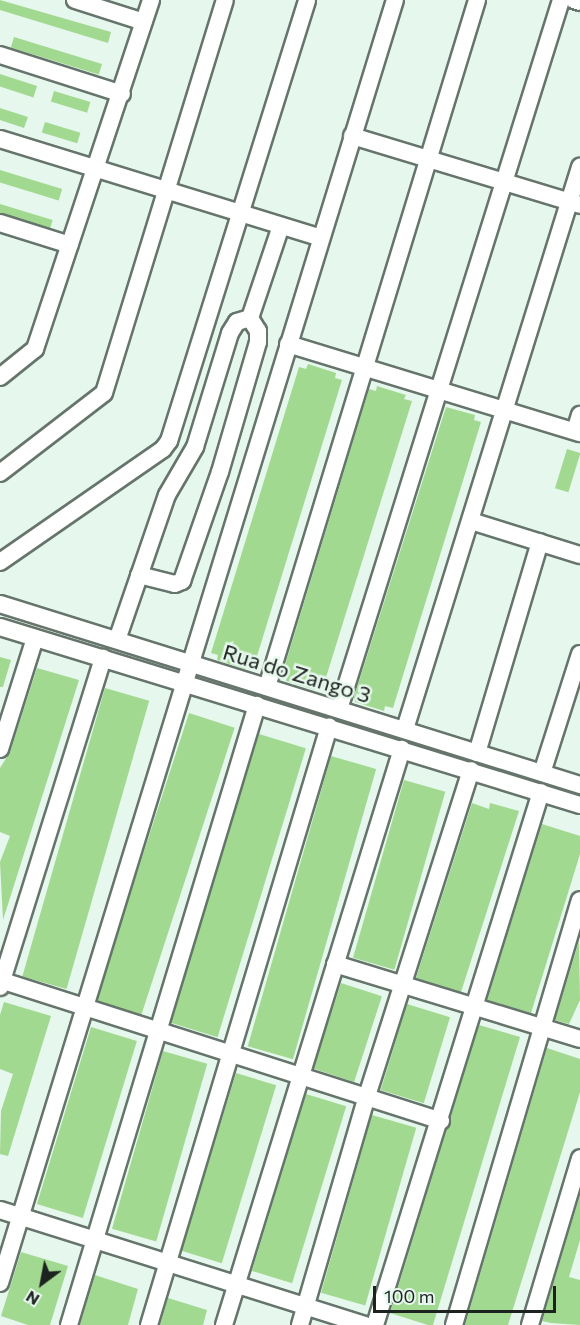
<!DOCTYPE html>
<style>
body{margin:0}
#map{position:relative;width:580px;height:1325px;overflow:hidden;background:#e6f7ed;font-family:Commissioner,sans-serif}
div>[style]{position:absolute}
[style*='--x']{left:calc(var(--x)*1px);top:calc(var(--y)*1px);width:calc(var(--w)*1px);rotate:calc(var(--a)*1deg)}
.building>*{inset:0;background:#a2d990;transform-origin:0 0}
.roads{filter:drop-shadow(2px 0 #66756c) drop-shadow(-2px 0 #66756c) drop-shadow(0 2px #66756c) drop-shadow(0 -2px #66756c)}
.minor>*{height:16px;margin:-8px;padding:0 8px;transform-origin:8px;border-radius:8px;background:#fff}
span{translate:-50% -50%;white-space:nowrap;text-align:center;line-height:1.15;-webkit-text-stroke:5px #e6f7ed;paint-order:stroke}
.street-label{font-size:22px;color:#1d231f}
.north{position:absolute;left:12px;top:1253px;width:60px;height:60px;-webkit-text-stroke:4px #e6f7ed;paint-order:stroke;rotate:212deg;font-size:16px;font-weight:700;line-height:24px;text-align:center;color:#1d231f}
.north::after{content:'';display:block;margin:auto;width:21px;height:27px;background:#1d231f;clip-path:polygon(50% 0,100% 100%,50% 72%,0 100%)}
.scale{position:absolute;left:373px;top:1286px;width:183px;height:27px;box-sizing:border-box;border:3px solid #1d231f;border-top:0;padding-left:8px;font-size:18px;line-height:21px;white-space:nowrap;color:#1d231f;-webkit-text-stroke:4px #e6f7ed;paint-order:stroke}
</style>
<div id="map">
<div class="building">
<i style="clip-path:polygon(0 0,111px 32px,108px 43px,0 10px)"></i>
<i style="left:14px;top:37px;width:92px;height:11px;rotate:17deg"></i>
<i style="left:0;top:74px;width:39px;height:12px;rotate:18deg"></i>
<i style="left:54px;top:91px;width:38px;height:11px;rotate:17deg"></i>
<i style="clip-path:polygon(0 108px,28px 117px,24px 128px,0 120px)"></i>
<i style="left:45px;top:122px;width:37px;height:11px;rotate:17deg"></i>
<i style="left:0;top:170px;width:65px;height:12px;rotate:17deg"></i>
<i style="left:0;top:204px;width:55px;height:9px;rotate:17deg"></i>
<i style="clip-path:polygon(308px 364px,336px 373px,335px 378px,342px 380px,254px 666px,247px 664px,245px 669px,217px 660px,218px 655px,211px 653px,299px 367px,306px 369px)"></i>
<i style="clip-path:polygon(377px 386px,406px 395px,404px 399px,412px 401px,323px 687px,316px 685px,315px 690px,286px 681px,287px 677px,282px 675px,369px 389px,376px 391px)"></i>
<i style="clip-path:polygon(446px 407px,475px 415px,474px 420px,481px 422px,393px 708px,385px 706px,384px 711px,355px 702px,354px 697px)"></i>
<i style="left:567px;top:449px;width:14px;height:41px;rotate:17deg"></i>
<i style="clip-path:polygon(0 657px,11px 660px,3px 687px,0 687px)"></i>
<i style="clip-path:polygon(37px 668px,79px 680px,3px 920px,0 862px,10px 836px,0 832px,0 768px,10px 752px)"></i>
<i style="left:105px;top:688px;width:46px;height:300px;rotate:16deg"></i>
<i style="left:189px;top:713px;width:48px;height:302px;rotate:18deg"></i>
<i style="left:259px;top:734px;width:49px;height:302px;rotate:17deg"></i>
<i style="left:331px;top:756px;width:47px;height:302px;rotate:16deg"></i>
<i style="left:404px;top:780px;width:43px;height:185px;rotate:16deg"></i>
<i style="clip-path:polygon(472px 803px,489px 809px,490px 803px,519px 811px,461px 992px,416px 978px)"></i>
<i style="clip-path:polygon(542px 824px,580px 836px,580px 854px,531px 1013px,487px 1000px)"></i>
<i style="clip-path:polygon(579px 941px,580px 1000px,569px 1024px,555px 1020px)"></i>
<i style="left:341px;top:983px;width:43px;height:90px;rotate:18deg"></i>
<i style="clip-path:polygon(4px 1002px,51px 1016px,8px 1156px,0 1154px,1px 1111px,13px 1074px,0 1069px,0 1015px)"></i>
<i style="left:407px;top:1004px;width:45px;height:90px;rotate:17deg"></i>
<i style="clip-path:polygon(479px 1025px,520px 1037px,433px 1325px,428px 1325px,390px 1313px)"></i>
<i style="left:91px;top:1027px;width:48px;height:185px;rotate:17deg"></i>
<i style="clip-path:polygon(547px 1048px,580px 1059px,580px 1092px,570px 1125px,508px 1325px,465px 1325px)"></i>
<i style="left:163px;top:1051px;width:46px;height:185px;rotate:16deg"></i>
<i style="left:236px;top:1073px;width:42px;height:186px;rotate:17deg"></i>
<i style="left:306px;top:1094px;width:42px;height:185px;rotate:17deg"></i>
<i style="left:372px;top:1115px;width:46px;height:185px;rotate:16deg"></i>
<i style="clip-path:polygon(580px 1195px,580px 1240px,569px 1277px,580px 1280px,580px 1325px,551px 1323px,542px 1321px)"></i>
<i style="clip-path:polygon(21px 1252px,68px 1266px,50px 1325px,28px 1325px,1px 1316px)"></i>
<i style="clip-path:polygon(95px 1275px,138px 1289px,128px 1325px,80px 1325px)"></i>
<i style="clip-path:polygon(168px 1298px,207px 1310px,203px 1325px,160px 1325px)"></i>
</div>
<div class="roads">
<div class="minor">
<i style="--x:75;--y:0;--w:72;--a:17.7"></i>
<i style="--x:574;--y:0;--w:6;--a:18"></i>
<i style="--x:0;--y:55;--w:128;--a:17.7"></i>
<i style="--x:352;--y:136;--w:238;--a:16.8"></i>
<i style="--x:0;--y:139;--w:336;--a:17.1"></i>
<i style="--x:0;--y:223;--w:73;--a:17.4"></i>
<i style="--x:288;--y:344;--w:305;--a:17"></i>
<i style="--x:0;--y:377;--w:45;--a:-38.7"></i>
<i style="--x:35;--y:349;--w:368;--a:-71.6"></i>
<i style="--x:575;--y:431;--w:17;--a:-73"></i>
<i style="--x:0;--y:473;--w:131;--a:-37.6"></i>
<i style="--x:104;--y:393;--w:411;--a:-72.9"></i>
<i style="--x:471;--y:521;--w:114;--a:17.3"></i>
<i style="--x:0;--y:562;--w:198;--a:-34.7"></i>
<i style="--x:163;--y:449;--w:10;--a:-53"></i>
<i style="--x:169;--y:441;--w:462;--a:-72.6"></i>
<i style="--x:139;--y:575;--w:37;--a:14"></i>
<i style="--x:175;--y:584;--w:8;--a:-23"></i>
<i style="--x:182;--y:581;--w:115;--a:-70.8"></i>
<i style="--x:220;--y:472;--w:135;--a:-73.7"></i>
<i style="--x:258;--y:342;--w:11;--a:-90"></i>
<i style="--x:258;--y:331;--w:15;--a:-122"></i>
<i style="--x:250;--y:318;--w:97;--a:-71.4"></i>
<i style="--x:0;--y:604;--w:608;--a:17.33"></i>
<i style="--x:0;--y:627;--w:607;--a:17.06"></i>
<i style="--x:117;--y:640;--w:153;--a:-71"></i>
<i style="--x:167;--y:495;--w:56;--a:-59.7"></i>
<i style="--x:195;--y:447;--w:119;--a:-72.9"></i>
<i style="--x:230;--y:333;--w:13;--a:-58"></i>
<i style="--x:237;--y:322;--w:14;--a:-17"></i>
<i style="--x:267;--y:687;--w:718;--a:-73"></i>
<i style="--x:339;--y:709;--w:743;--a:-72.61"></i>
<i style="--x:405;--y:729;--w:589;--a:-72.7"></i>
<i style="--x:0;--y:749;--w:116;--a:-72.5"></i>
<i style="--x:477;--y:753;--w:220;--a:-73.4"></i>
<i style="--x:542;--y:773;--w:125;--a:-72.3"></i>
<i style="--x:335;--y:964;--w:256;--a:17"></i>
<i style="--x:0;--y:980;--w:463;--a:17.7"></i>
<i style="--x:0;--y:987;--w:345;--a:-72.6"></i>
<i style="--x:0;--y:1210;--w:383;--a:17.5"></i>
<i style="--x:0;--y:1283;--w:1342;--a:-72.89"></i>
<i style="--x:69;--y:1325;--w:648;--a:-73.13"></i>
<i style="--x:149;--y:1325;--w:625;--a:-73.25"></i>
<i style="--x:224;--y:1325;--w:603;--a:-72.83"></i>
<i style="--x:300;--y:1325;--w:239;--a:-73.7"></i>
<i style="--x:367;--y:1096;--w:342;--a:-72.3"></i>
<i style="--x:375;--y:1325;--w:558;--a:-72.7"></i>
<i style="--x:454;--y:1325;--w:443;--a:-73.5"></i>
<i style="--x:530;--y:1325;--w:174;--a:-73.3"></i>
</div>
</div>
<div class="street-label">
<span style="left:297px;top:673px;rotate:17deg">Rua do Zango 3</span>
</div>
<div class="north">N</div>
<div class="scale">100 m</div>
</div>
